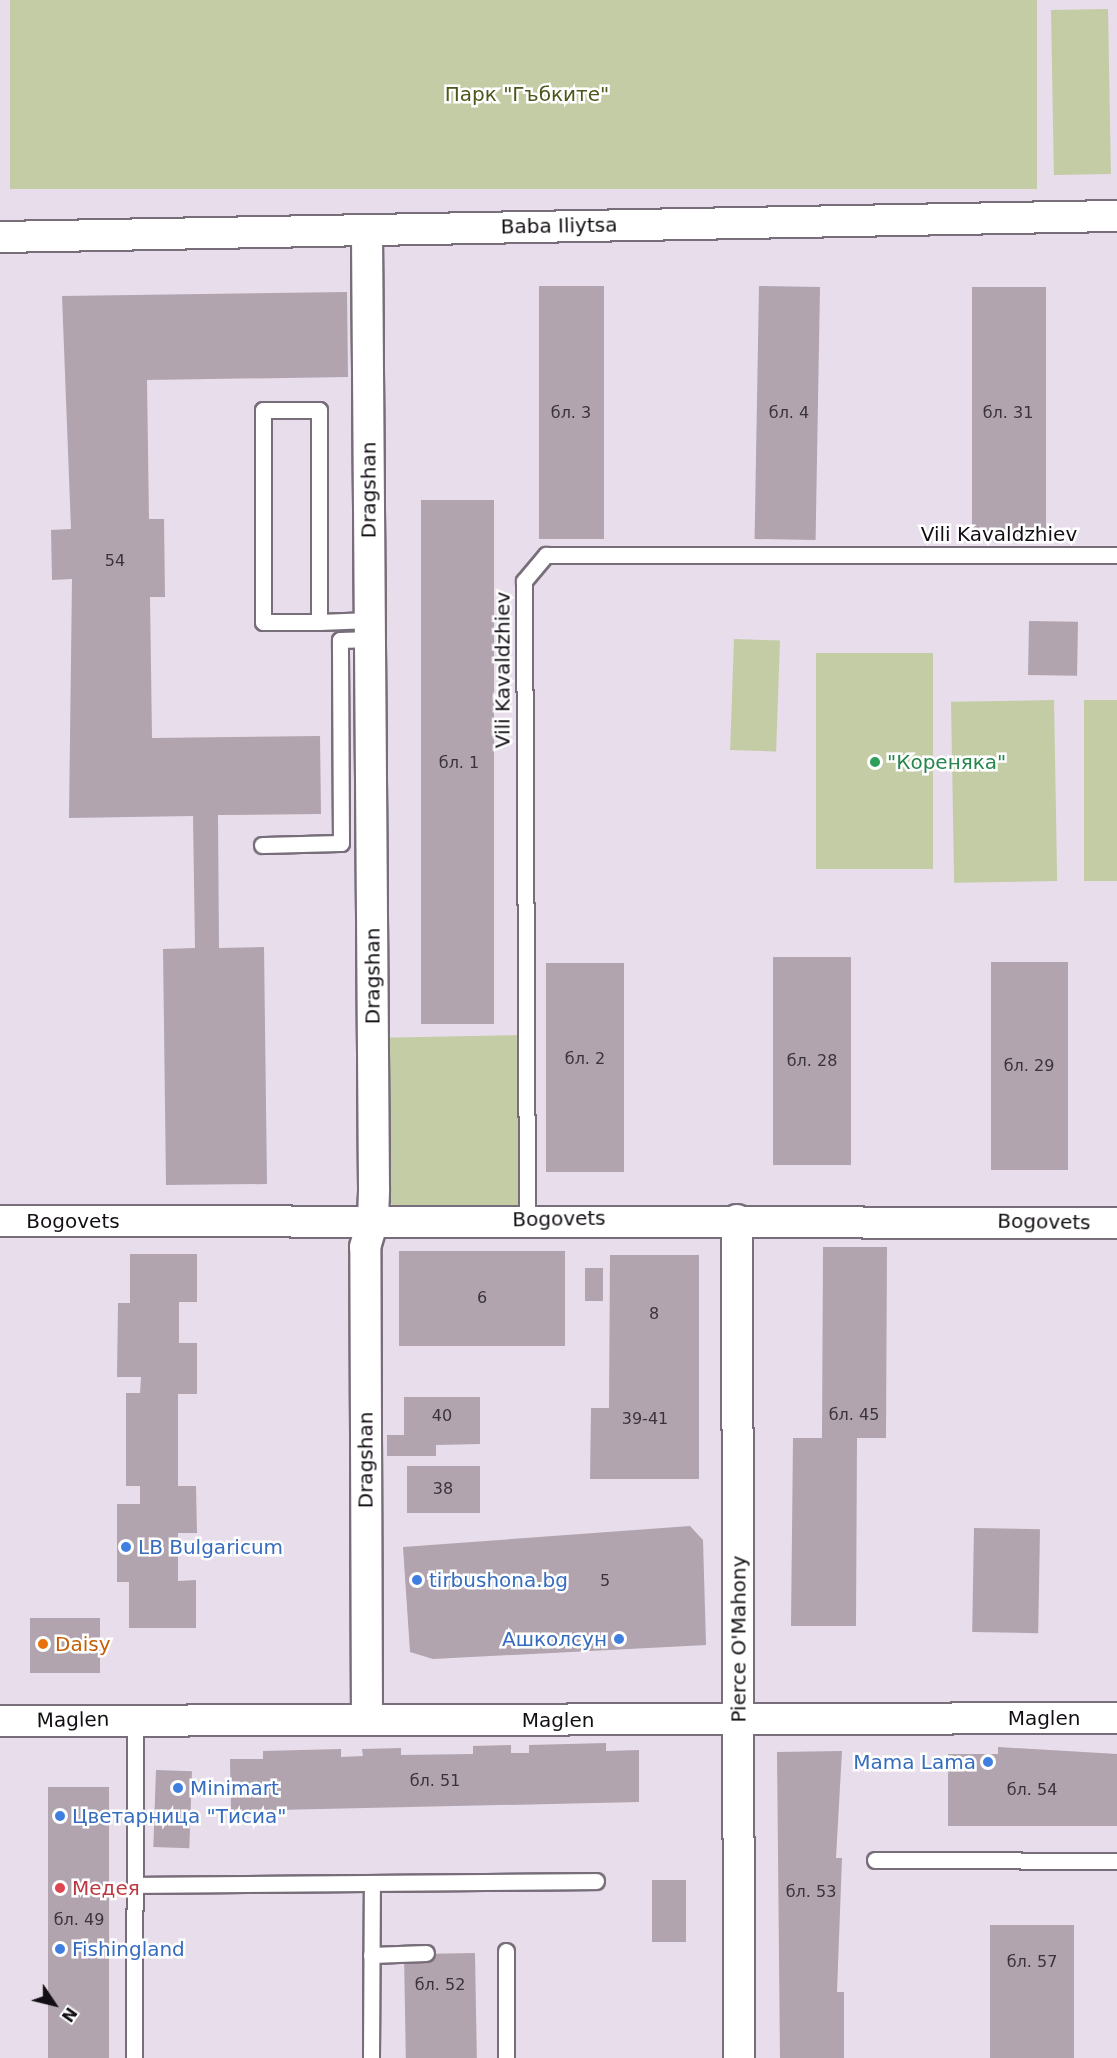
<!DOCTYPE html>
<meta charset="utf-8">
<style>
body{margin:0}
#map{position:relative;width:1117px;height:2058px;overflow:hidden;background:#e8ddeb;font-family:"DejaVu Sans",sans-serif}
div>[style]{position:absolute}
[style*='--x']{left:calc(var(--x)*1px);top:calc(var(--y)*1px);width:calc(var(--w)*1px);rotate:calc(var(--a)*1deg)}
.green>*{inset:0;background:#c3cca4;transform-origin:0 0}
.building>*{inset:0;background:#b1a4af;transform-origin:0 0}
.roads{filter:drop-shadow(2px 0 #786e7a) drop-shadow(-2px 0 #786e7a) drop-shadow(0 2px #786e7a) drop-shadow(0 -2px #786e7a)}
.lane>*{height:15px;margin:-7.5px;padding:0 7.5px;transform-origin:7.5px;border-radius:7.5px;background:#fff}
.street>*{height:30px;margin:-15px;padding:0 15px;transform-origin:15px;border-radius:15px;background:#fff}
.dots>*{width:16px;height:16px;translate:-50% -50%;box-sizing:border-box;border:3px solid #fff;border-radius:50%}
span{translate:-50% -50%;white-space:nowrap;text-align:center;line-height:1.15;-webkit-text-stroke:5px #fff;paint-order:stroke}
.number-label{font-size:16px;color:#3a343a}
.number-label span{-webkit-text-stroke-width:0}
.park-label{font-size:20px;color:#4d571b}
.street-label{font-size:20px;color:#120e13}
.leisure-label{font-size:20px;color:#27864d}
.left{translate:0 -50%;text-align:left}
.shop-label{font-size:20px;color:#366cbe}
.right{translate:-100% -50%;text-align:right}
.food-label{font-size:20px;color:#c56008}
.health-label{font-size:20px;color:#be3a42}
.north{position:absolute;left:24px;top:1974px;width:60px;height:60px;-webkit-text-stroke:4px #fff;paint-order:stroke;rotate:125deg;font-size:16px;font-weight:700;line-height:24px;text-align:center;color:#120e13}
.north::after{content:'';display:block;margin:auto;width:21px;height:27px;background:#120e13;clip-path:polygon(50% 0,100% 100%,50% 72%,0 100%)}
</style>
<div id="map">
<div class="green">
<i style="left:10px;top:0;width:1027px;height:189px"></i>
<i style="left:1108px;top:9px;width:165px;height:57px;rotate:89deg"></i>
<i style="left:734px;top:639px;width:46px;height:111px;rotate:2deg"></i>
<i style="left:933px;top:653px;width:216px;height:117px;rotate:90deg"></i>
<i style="left:1054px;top:700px;width:181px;height:103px;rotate:89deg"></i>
<i style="left:1117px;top:700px;width:181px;height:33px;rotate:90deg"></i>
<i style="clip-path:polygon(525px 1035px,527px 1220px,412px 1221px,374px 1189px,373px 1038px)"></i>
</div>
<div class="building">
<i style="left:604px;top:286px;width:253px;height:65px;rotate:90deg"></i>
<i style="left:759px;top:286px;width:61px;height:253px;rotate:1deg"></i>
<i style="left:972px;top:287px;width:74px;height:252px"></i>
<i style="clip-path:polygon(347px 292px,348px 377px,147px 380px,149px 519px,164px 519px,165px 597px,150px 597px,152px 738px,320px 736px,321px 814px,218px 815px,219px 948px,264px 947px,267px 1184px,166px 1185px,163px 949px,195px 948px,193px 816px,69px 818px,72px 579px,52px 580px,51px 530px,71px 529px,62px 296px)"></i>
<i style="left:494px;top:500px;width:524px;height:73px;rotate:90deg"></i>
<i style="left:1029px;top:621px;width:49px;height:54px;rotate:1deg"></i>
<i style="left:851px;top:957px;width:208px;height:78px;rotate:90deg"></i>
<i style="left:1068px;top:962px;width:208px;height:77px;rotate:90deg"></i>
<i style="left:546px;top:963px;width:78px;height:209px"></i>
<i style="clip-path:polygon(823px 1247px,887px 1247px,886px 1438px,857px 1438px,856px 1626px,791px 1626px,793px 1438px,822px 1438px)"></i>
<i style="left:399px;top:1251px;width:166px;height:95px"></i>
<i style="clip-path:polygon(130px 1254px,197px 1254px,197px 1302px,179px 1302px,179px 1343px,197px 1343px,197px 1394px,178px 1394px,178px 1486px,196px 1486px,197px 1533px,178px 1533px,178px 1581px,196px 1580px,196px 1628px,129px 1628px,129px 1582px,117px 1582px,117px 1504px,140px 1504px,140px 1486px,126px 1486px,126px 1393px,140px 1393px,141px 1377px,117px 1377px,118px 1303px,130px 1303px)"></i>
<i style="clip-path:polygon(610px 1255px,699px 1255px,699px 1479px,590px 1479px,591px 1408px,609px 1408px)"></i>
<i style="left:585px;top:1268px;width:18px;height:33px"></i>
<i style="clip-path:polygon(404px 1397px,480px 1397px,480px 1444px,436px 1445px,436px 1456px,387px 1456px,387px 1435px,404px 1435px)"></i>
<i style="left:407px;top:1466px;width:73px;height:47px"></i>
<i style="clip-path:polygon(690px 1526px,703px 1540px,706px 1645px,433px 1659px,410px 1652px,403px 1547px)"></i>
<i style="left:974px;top:1528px;width:66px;height:104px;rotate:1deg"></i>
<i style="left:30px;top:1618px;width:70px;height:55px"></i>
<i style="clip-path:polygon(606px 1743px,606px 1751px,639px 1750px,639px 1802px,231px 1811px,230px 1759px,263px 1759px,263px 1751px,341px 1749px,341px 1757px,363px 1756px,362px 1749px,401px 1748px,401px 1755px,473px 1754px,473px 1746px,511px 1745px,511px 1753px,529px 1753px,529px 1745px)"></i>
<i style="clip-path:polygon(998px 1747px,1117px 1754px,1117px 1826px,948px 1826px,948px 1754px,998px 1754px)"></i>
<i style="clip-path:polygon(842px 1751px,836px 1858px,842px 1858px,837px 1992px,844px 1992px,844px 2058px,780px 2058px,777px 1752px)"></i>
<i style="left:156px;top:1770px;width:36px;height:77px;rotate:2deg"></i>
<i style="left:48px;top:1787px;width:61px;height:271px"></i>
<i style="left:652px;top:1880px;width:34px;height:62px"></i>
<i style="left:990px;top:1925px;width:84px;height:133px"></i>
<i style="left:475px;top:1953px;width:105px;height:71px;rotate:89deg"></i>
</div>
<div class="roads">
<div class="lane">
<i style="--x:319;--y:622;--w:212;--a:-90"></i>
<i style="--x:319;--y:410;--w:56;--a:180"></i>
<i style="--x:263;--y:410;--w:212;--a:90"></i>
<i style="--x:263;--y:622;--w:56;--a:0"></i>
<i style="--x:319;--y:622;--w:51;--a:-2.2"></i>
<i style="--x:262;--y:845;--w:79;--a:-1.5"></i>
<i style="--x:341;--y:843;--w:203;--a:-90.3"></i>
<i style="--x:340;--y:640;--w:31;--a:-2"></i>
<i style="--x:527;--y:1220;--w:639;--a:-90.27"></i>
<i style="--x:524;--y:581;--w:34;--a:-50"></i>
<i style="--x:546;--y:555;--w:571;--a:0"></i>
<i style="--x:875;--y:1860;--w:242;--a:0.2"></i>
<i style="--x:135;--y:1885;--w:461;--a:-0.5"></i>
<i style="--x:371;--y:1955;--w:55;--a:-2.1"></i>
<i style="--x:134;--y:2058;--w:338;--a:-89.8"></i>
<i style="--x:371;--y:2058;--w:175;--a:-89.7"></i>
<i style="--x:506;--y:2058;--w:107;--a:-90"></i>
</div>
<div class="street">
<i style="--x:0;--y:237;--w:1117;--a:-1.08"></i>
<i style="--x:737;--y:1220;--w:838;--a:89.86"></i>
<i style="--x:0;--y:1221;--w:1117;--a:0.1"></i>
<i style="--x:367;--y:1720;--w:473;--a:-90.2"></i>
<i style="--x:365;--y:1247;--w:28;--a:-73"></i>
<i style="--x:373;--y:1220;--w:31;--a:-88"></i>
<i style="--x:374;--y:1189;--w:959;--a:-90.42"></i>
<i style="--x:0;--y:1721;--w:1117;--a:-0.15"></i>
</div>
</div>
<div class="dots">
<i style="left:875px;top:762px;background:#2e9e5b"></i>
<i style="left:126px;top:1547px;background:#3f7fe0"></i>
<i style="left:417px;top:1580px;background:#3f7fe0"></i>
<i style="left:619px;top:1639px;background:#3f7fe0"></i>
<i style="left:43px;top:1644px;background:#e8710a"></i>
<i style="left:988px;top:1762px;background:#3f7fe0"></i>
<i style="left:178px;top:1788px;background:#3f7fe0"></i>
<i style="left:60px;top:1816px;background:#3f7fe0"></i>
<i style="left:60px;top:1888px;background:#e0444e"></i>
<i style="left:60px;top:1949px;background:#3f7fe0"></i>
</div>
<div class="number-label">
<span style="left:571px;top:413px">бл. 3</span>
<span style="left:789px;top:413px">бл. 4</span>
<span style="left:1008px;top:413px">бл. 31</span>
<span style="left:115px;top:561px">54</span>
<span style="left:459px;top:763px">бл. 1</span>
<span style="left:585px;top:1059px">бл. 2</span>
<span style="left:812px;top:1061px">бл. 28</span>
<span style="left:1029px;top:1066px">бл. 29</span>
<span style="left:482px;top:1298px">6</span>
<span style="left:654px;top:1314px">8</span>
<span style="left:854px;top:1415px">бл. 45</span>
<span style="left:442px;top:1416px">40</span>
<span style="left:645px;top:1419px">39-41</span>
<span style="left:443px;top:1489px">38</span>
<span style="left:605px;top:1581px">5</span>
<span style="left:435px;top:1781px">бл. 51</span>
<span style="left:1032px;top:1790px">бл. 54</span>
<span style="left:811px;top:1892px">бл. 53</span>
<span style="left:79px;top:1920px">бл. 49</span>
<span style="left:1032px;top:1962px">бл. 57</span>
<span style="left:440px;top:1985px">бл. 52</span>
</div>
<div class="park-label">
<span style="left:527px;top:94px">Парк "Гъбките"</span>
</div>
<div class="street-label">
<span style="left:559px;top:226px;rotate:-1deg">Baba Iliytsa</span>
<span style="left:369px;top:490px;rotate:-90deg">Dragshan</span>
<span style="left:999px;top:534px">Vili Kavaldzhiev</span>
<span style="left:503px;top:670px;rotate:-90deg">Vili Kavaldzhiev</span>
<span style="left:373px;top:976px;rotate:-90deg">Dragshan</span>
<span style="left:559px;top:1219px;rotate:-1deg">Bogovets</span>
<span style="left:73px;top:1221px">Bogovets</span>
<span style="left:1044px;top:1222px;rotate:1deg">Bogovets</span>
<span style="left:366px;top:1460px;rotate:-90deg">Dragshan</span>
<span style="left:739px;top:1639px;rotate:-90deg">Pierce O'Mahony</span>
<span style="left:1044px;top:1718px">Maglen</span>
<span style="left:73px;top:1720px;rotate:-1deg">Maglen</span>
<span style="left:558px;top:1720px">Maglen</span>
</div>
<div class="leisure-label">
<span class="left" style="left:887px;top:762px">"Кореняка"</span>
</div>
<div class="shop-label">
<span class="left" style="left:138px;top:1547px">LB Bulgaricum</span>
<span class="left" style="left:429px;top:1580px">tirbushona.bg</span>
<span class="right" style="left:607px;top:1639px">Ашколсун</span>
<span class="right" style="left:976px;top:1762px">Mama Lama</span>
<span class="left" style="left:190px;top:1788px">Minimart</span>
<span class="left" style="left:72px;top:1816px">Цветарница "Тисиа"</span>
<span class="left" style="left:72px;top:1949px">Fishingland</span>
</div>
<div class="food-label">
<span class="left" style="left:55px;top:1644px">Daisy</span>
</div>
<div class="health-label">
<span class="left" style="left:72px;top:1888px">Медея</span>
</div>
<div class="north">N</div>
</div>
